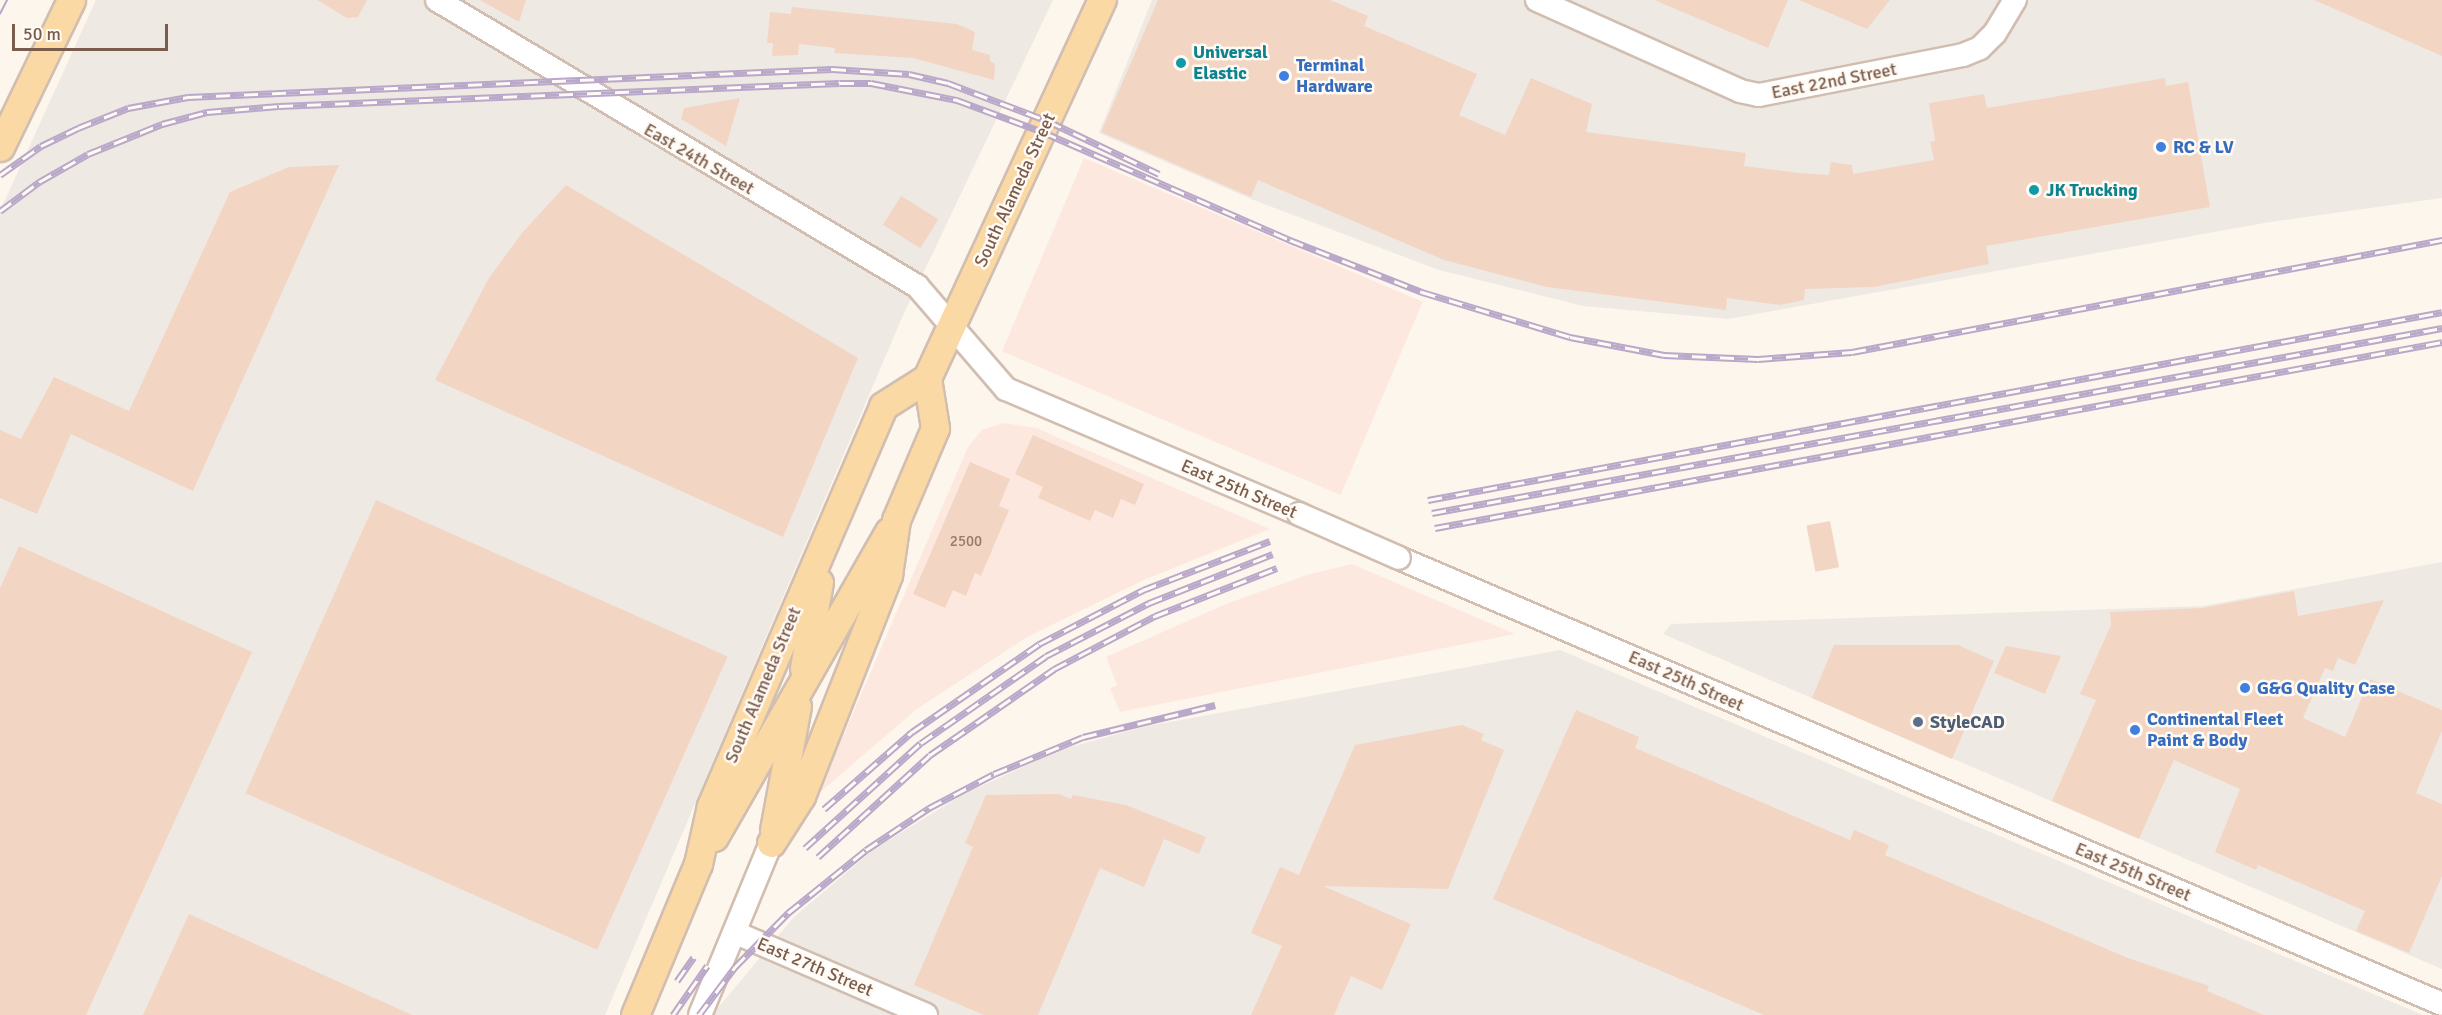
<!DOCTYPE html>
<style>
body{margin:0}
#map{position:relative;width:2442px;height:1015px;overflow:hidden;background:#fdf6ec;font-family:Signika,sans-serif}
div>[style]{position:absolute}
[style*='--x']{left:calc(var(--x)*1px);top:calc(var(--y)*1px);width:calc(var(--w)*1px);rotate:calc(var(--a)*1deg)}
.commercial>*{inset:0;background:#fde8e0;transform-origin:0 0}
.industrial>*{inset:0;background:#efe9e4}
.building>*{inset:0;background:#f3d5c3;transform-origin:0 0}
.roads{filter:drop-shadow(2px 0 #d1beb0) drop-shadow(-2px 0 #d1beb0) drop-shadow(0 2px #d1beb0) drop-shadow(0 -2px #d1beb0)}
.minor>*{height:22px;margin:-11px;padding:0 11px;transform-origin:11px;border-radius:11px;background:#fff}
.major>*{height:27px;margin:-13.5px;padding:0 13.5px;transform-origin:13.5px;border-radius:13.5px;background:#fbd9a5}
.tram>*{height:1.5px;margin:-0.75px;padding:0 0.75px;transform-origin:0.75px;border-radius:0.75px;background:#b9a8c9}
.rail>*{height:7px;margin-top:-3.5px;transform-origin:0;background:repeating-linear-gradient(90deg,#fffaf3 0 14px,#b9a8c9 0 28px);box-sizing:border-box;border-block:2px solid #b9a8c9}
.bridges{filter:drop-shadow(2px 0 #d1beb0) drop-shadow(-2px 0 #d1beb0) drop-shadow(0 2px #d1beb0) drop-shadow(0 -2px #d1beb0)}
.minor-bridge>*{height:22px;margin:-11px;padding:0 11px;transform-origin:11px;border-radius:11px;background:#fff}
.dots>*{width:16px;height:16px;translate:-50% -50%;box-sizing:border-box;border:3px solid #fffaf3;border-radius:50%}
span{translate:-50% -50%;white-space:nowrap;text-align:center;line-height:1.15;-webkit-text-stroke:5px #fffaf3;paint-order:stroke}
.number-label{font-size:15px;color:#987a6a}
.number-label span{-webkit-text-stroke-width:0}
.culture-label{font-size:18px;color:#0d838f;font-weight:700}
.left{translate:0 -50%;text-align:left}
.shop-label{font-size:18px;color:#366cbe;font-weight:700}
.street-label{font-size:18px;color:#7a5c4d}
.service-label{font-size:18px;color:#4e5e75;font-weight:700}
.scale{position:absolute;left:12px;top:24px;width:156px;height:27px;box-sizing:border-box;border:3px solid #7a5c4d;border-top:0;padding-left:8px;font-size:18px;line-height:21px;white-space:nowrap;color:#7a5c4d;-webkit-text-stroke:4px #fffaf3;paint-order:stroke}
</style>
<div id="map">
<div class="commercial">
<i style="left:1084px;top:158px;width:368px;height:210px;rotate:23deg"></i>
<i style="clip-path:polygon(1003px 423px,1036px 428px,1270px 529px,1146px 579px,1027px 637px,917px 709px,818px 794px,968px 447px,982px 430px)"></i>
<i style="clip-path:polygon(1352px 564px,1515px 634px,1120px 712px,1110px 688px,1117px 685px,1106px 657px,1226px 604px,1307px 575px)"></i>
</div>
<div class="industrial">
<i style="clip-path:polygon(96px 0,1053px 0,901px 320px,605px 1015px,0 1015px,0 211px)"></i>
<i style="clip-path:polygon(1152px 0,2442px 0,2442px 198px,2270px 222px,1728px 319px,1583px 306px,1439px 270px,1251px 199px,1099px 133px)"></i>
<i style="clip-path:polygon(2442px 562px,2442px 969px,1663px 634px,1671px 624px,2203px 606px)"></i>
<i style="clip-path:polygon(1560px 650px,2423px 1015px,712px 1015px,793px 918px,873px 850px,962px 795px,1060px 750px,1143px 727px)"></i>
</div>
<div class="building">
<i style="clip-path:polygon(317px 0,367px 0,358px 17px,347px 18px)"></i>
<i style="clip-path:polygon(480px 0,526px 0,519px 22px)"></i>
<i style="clip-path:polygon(1158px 0,1330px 0,1368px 16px,1364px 26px,1477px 74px,1459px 115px,1505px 135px,1531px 78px,1592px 104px,1586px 132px,1746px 153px,1744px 166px,1799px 173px,1829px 175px,1831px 162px,1852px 165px,1853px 174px,1934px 160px,1930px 142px,1935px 141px,1929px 103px,1984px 94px,1987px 108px,2165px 78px,2166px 86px,2188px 82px,2210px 207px,1986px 246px,1989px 264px,1874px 287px,1805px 289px,1804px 300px,1780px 305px,1727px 298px,1726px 310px,1547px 287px,1444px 260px,1258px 180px,1251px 197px,1101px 132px)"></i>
<i style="clip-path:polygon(1654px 0,1788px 0,1768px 48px)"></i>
<i style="clip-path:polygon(1799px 0,1890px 0,1867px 29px)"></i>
<i style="clip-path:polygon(2314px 0,2442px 0,2442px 56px)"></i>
<i style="clip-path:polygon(792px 7px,957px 24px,975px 32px,972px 50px,990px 55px,990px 61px,995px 64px,994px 80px,913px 58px,834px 53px,835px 48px,799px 44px,798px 55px,772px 56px,773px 43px,767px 43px,770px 12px,791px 14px)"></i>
<i style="clip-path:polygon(740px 98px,726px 146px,681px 119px,684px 108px)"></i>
<i style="clip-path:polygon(339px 165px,193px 491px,71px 434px,37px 514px,0 498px,0 430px,21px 439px,54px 377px,129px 411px,230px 192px,289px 167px)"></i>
<i style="clip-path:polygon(566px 185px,858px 358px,783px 537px,435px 380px,489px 278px,522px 233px)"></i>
<i style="left:901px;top:196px;width:44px;height:34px;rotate:32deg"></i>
<i style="clip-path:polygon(1033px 435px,1144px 484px,1135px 505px,1121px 499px,1113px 518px,1095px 510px,1090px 521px,1038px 498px,1043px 487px,1015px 474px)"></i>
<i style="clip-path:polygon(970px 462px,1010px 479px,999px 506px,1009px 510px,981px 576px,975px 573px,966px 596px,953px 590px,945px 608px,913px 594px)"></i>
<i style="left:376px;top:500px;width:385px;height:321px;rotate:24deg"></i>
<i style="left:1830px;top:521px;width:47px;height:24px;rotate:79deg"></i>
<i style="clip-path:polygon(19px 546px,252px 652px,86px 1015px,0 1015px,0 588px)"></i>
<i style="clip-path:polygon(2294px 591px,2298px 616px,2384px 600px,2355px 665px,2338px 658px,2333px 671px,2325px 668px,2303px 718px,2345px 737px,2370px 679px,2442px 710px,2442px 731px,2416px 793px,2442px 804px,2442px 876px,2409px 953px,2356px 931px,2365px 911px,2258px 865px,2256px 870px,2215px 852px,2240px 789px,2174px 760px,2139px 839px,2052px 801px,2096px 700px,2080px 694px,2111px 625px,2110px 612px,2202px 608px)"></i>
<i style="clip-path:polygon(1834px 645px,1958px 645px,1994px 661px,1952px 759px,1812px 698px)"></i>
<i style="clip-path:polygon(2006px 646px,2061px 656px,2045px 694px,1994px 673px)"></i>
<i style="clip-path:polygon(1576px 710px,1639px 737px,1635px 748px,1850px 840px,1854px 830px,1889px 845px,1885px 855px,2128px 958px,2209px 986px,2207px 991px,2264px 1015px,1764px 1015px,1493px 899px)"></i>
<i style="clip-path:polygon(1462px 725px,1484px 734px,1481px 740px,1504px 750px,1448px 889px,1323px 886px,1411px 924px,1382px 990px,1351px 976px,1334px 1015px,1251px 1015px,1282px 946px,1251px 933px,1280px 867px,1299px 875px,1355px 745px)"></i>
<i style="clip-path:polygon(1059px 794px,1071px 799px,1073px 795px,1126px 805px,1206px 837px,1199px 854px,1164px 839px,1144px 887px,1100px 868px,1038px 1015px,984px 1015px,914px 985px,973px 847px,965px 843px,986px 795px)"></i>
<i style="clip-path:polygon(189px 914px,412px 1015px,143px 1015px)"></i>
</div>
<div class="roads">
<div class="minor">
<i style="--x:437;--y:0;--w:559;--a:30.79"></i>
<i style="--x:917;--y:286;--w:136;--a:49.2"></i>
<i style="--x:1006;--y:389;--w:319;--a:23.1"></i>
<i style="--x:1537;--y:0;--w:222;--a:24.1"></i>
<i style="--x:1740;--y:91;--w:19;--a:12"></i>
<i style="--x:1759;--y:95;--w:208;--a:-11.1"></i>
<i style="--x:1963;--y:55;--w:18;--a:-22"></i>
<i style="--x:1980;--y:48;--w:21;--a:-45"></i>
<i style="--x:1995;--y:33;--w:39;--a:-59"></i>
<i style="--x:1399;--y:558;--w:1134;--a:23.15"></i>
<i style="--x:736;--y:933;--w:207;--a:23.3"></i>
<i style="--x:700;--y:1015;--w:186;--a:-67.6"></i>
</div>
<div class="major">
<i style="--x:0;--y:147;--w:163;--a:-64.2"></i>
<i style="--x:804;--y:668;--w:87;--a:-80.1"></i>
<i style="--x:774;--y:830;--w:126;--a:-79.5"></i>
<i style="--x:714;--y:837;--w:352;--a:-60.2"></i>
<i style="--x:771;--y:843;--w:56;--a:-57.4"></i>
<i style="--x:801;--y:796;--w:238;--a:-68.5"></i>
<i style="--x:888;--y:575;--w:56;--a:-81.7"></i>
<i style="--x:896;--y:520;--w:100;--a:-67"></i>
<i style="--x:935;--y:428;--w:51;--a:-99.1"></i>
<i style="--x:635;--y:1015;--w:164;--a:-67.4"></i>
<i style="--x:698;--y:864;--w:59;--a:-77.4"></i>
<i style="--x:711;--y:806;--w:435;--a:-66.7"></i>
<i style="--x:883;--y:406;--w:52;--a:-32.5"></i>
<i style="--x:927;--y:378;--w:417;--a:-65.2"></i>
</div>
</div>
<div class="tram">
<i style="--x:0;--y:14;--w:16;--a:-63"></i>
</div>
<div class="rail">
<i style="--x:0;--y:175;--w:50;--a:-35.3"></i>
<i style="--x:41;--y:146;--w:41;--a:-25.9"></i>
<i style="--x:78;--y:128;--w:54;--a:-21.8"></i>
<i style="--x:128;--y:108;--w:61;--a:-10.4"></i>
<i style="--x:188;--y:97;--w:645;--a:-2.49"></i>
<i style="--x:832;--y:69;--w:77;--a:3.7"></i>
<i style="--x:909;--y:74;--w:40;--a:13"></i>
<i style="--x:948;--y:83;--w:107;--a:20.8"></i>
<i style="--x:1048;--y:121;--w:123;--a:25.5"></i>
<i style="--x:0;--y:211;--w:49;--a:-36.6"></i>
<i style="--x:39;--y:182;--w:56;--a:-29.7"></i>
<i style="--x:88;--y:154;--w:80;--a:-22.1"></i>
<i style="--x:162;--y:124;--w:47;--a:-14.9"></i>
<i style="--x:207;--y:112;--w:72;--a:-4.8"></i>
<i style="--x:279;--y:106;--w:561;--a:-2.35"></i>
<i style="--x:840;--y:83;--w:31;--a:0"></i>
<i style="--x:871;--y:83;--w:88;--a:11.2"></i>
<i style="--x:957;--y:100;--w:92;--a:20.4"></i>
<i style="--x:1043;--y:132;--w:270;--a:23.6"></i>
<i style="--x:1290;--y:240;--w:142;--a:21.5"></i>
<i style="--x:1422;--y:292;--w:155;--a:16.9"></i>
<i style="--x:1570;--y:337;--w:96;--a:10.8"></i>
<i style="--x:1664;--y:355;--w:94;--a:2.4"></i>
<i style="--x:1758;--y:359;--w:94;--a:-4.3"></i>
<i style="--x:1852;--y:352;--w:601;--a:-10.75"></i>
<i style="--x:1428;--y:500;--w:1031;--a:-10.5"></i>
<i style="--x:1432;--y:513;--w:1027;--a:-10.38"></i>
<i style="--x:1435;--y:528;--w:1024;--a:-10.46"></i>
<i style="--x:824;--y:809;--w:117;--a:-41.2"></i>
<i style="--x:912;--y:732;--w:155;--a:-34.7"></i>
<i style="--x:1039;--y:644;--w:117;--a:-27.4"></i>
<i style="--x:1143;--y:590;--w:136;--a:-21.1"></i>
<i style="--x:805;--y:848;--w:156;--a:-42.2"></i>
<i style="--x:921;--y:743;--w:152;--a:-34.8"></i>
<i style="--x:1046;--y:656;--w:116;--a:-27.2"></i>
<i style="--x:1149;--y:603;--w:133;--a:-21.6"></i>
<i style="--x:818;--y:857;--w:151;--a:-42.3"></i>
<i style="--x:930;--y:755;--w:151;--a:-34.7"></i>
<i style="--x:1054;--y:669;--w:114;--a:-27.7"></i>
<i style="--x:1155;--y:616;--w:131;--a:-21.5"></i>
<i style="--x:677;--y:981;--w:29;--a:-55"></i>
<i style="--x:673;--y:1015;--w:60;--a:-55.2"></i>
<i style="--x:699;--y:1015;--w:60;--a:-53.1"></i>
<i style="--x:735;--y:967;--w:76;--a:-45.5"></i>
<i style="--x:788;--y:913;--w:100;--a:-38.9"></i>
<i style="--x:866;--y:850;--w:76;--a:-33.7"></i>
<i style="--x:929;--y:808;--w:73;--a:-27.6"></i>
<i style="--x:994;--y:774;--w:96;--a:-22.6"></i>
<i style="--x:1083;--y:737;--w:136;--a:-13.6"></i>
</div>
<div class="bridges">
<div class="minor-bridge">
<i style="--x:1299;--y:514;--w:109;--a:23.7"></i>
</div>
</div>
<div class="dots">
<i style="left:1181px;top:63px;background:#0f9aa8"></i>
<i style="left:1284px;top:76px;background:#3f7fe0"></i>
<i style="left:2161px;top:147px;background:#3f7fe0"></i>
<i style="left:2034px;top:190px;background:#0f9aa8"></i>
<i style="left:2245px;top:688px;background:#3f7fe0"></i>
<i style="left:1918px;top:722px;background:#5c6f8a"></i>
<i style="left:2135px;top:730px;background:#3f7fe0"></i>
</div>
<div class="number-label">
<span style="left:966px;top:542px">2500</span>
</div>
<div class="culture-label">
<span class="left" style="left:1193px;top:63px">Universal<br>Elastic</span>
<span class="left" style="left:2046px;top:190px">JK Trucking</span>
</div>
<div class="shop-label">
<span class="left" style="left:1296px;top:76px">Terminal<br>Hardware</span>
<span class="left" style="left:2173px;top:147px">RC &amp; LV</span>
<span class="left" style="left:2257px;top:688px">G&amp;G Quality Case</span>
<span class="left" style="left:2147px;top:730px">Continental Fleet<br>Paint &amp; Body</span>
</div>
<div class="street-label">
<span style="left:1834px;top:81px;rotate:-11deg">East 22nd Street</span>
<span style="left:699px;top:159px;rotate:30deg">East 24th Street</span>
<span style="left:1015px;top:190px;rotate:-65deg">South Alameda Street</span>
<span style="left:1239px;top:489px;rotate:23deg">East 25th Street</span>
<span style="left:1686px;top:681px;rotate:24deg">East 25th Street</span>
<span style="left:763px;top:685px;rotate:-67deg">South Alameda Street</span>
<span style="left:2133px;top:872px;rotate:23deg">East 25th Street</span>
<span style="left:815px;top:967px;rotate:23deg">East 27th Street</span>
</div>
<div class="service-label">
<span class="left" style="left:1930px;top:722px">StyleCAD</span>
</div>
<div class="scale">50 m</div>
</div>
